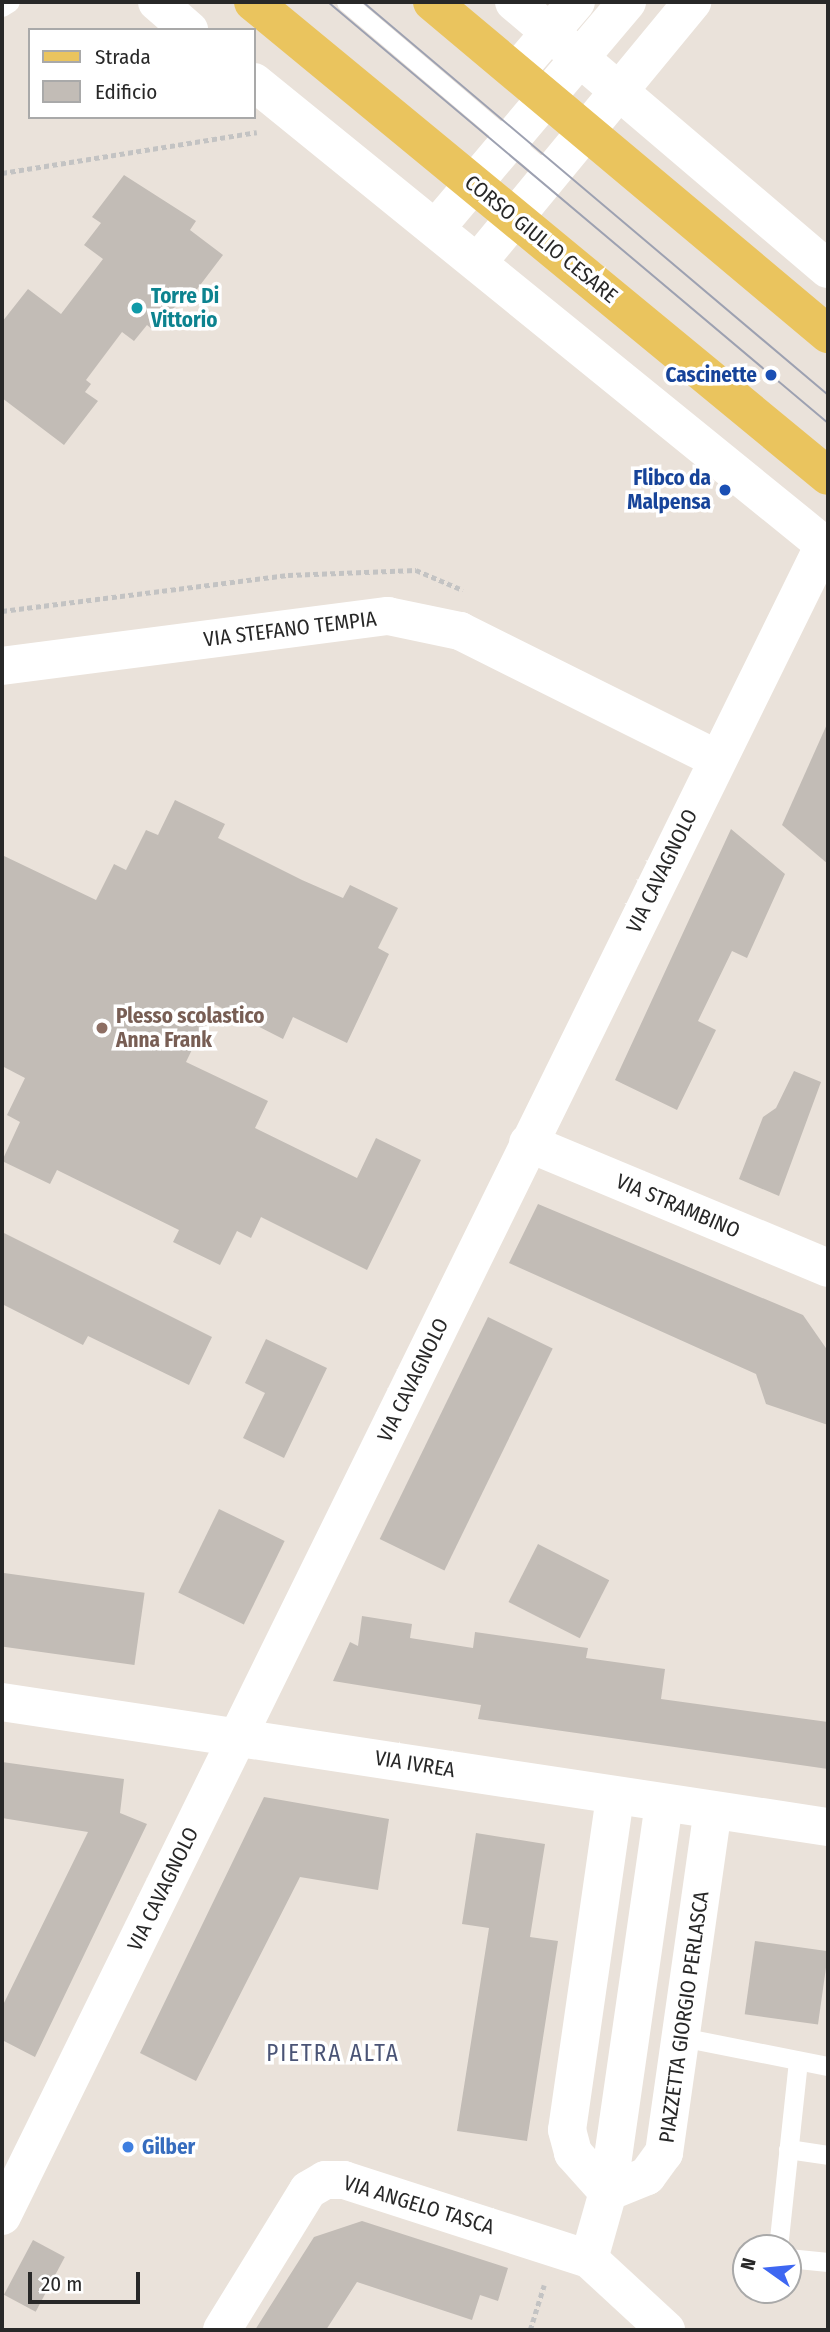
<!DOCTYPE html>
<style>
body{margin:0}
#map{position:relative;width:830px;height:2332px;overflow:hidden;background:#eae2da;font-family:"Fira Sans Condensed",sans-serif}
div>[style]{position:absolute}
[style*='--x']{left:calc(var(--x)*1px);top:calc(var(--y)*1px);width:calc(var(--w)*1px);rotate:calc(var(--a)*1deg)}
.building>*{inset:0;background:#c2bcb6;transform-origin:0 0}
.path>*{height:4.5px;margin-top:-2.25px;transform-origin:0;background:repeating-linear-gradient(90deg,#c3c3c3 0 5px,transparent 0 8.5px)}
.service>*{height:19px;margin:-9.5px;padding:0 9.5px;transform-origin:9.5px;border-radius:9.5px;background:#fff}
.minor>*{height:38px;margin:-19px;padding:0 19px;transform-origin:19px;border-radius:19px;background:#fff}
.tertiary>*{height:38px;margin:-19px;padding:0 19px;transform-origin:19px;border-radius:19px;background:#fff}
.primary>*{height:38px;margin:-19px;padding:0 19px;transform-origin:19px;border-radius:19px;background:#eac45e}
.tram>*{height:2px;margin:-1px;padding:0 1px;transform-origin:1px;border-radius:1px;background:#9da1b1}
.dots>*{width:19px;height:19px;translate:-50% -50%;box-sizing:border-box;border:4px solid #fff;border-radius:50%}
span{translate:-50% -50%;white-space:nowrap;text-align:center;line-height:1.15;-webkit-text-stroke:7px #fff;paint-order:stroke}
.street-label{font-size:21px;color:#282828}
.culture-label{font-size:21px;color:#0d838f;font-weight:700}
.left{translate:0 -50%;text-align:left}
.transit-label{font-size:21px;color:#164399;font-weight:700}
.right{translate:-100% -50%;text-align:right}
.education-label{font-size:21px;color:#785e54;font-weight:700}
.shop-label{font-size:21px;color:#366cbe;font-weight:700}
.neighbourhood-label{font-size:23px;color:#4a5476;letter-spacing:2px}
.frame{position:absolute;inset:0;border:4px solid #282828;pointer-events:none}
.legend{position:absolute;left:28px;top:28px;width:228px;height:91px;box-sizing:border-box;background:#fff;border:2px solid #a9a9a9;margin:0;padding:9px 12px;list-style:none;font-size:21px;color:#282828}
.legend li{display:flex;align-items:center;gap:14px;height:35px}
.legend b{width:35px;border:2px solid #a9a9a9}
.north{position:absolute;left:732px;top:2234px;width:70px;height:70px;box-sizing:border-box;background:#fff;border:2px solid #a9a9a9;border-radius:50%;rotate:285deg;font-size:19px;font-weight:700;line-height:28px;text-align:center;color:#282828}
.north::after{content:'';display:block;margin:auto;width:24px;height:32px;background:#3e67f2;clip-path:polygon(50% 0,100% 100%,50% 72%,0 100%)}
.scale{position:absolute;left:28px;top:2272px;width:112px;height:32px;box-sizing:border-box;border:4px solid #282828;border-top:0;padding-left:9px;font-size:21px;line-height:24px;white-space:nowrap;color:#282828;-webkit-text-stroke:5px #fff;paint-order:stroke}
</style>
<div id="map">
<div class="building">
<i style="clip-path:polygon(124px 175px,196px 221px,190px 230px,223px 255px,185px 305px,180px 302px,152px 329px,147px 325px,134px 341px,122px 332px,86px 380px,91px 384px,85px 392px,98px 401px,64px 445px,2px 398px,2px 322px,28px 289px,61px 314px,103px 259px,84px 245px,101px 223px,92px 217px)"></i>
<i style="clip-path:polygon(828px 722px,828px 864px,782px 825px)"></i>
<i style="clip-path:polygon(175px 800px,225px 824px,218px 838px,302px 880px,343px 898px,350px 885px,398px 908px,378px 948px,389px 954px,347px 1043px,293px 1017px,283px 1039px,214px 1004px,186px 1062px,268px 1101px,255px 1128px,357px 1178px,376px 1138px,421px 1160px,367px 1270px,261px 1217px,251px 1238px,237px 1231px,220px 1265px,173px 1242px,179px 1230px,57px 1170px,50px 1184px,2px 1161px,20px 1122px,7px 1115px,25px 1078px,2px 1066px,2px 855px,96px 900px,114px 864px,126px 870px,146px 830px,158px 835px)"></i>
<i style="clip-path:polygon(731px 829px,785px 874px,747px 958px,732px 951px,698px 1021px,716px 1030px,677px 1110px,615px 1080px)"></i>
<i style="clip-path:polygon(794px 1071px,821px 1082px,779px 1196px,739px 1179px,763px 1117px,776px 1108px)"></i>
<i style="clip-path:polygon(538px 1204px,803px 1315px,828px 1351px,828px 1425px,766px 1404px,756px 1374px,509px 1263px)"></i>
<i style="clip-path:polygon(2px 1232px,212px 1337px,189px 1385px,88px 1336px,83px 1345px,2px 1304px)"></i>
<i style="left:488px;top:1317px;width:72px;height:247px;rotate:26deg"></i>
<i style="clip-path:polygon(266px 1339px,327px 1368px,284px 1458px,243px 1438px,265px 1393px,245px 1383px)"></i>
<i style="left:219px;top:1509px;width:73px;height:93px;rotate:26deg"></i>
<i style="left:538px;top:1544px;width:80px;height:65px;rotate:27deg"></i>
<i style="left:4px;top:1573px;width:142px;height:73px;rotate:8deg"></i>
<i style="clip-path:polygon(362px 1616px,412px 1624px,410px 1638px,473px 1648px,475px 1632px,588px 1648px,586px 1658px,665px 1669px,661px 1699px,828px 1722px,828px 1769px,478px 1719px,481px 1705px,333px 1681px,350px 1642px,358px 1646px)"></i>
<i style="clip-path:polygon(2px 1762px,124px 1779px,120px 1813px,147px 1824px,35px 2057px,2px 2040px,2px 2007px,88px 1832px,2px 1818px)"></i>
<i style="clip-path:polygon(264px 1797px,389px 1819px,378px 1890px,300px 1877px,196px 2081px,140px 2053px)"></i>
<i style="clip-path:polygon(476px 1833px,545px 1844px,530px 1937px,558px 1941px,527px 2141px,457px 2131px,489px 1928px,462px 1924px)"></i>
<i style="left:755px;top:1941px;width:74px;height:74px;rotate:8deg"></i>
<i style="clip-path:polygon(362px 2221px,508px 2268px,498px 2301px,480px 2295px,472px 2320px,357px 2282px,326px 2330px,255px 2330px,314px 2237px)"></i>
<i style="left:33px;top:2240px;width:36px;height:62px;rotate:28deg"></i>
</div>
<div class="path">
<i style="--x:2;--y:173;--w:258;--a:-9.1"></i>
<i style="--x:2;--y:611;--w:288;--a:-7.2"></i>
<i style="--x:288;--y:575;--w:128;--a:-2.2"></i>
<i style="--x:416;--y:570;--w:51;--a:23.1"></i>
<i style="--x:530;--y:2330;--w:47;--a:-72.7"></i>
</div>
<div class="service">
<i style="--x:346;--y:2;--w:267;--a:40.3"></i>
<i style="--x:2;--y:7;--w:9;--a:-32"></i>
<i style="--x:681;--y:2037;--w:150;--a:11.2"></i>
<i style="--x:788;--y:2149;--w:40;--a:8.5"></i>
<i style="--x:778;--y:2248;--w:187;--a:-83.9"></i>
<i style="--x:788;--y:2258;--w:40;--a:5.7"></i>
</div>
<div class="minor">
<i style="--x:157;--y:2;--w:43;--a:41.2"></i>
<i style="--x:514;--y:2;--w:412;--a:40.4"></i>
<i style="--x:516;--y:72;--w:92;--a:-49.4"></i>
<i style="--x:254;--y:82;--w:739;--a:39.07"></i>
<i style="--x:436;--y:228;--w:296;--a:-49.8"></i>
<i style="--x:478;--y:262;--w:337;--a:-50.5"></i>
<i style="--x:2;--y:666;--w:389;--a:-7.4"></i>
<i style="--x:388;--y:616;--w:74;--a:11.8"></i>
<i style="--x:460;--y:631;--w:287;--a:26.5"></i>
<i style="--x:528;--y:1143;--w:325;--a:22.6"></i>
<i style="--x:615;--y:1797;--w:336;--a:98.2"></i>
<i style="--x:567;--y:2130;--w:24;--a:75"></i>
<i style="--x:573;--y:2153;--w:52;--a:48.1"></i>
<i style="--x:608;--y:2192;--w:42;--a:-22.3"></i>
<i style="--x:647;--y:2176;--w:29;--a:-54"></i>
<i style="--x:664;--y:2153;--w:346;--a:-81.9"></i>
<i style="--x:2;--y:2216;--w:1862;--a:-63.81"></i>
<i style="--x:589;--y:2259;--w:70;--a:-74.2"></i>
<i style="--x:608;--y:2192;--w:393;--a:-81.8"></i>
<i style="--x:222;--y:2330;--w:164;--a:-58.4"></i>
<i style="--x:308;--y:2190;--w:20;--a:-30"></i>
<i style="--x:325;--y:2180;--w:19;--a:0"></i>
<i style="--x:344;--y:2180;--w:257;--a:17.9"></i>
<i style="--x:589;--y:2259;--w:105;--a:42.7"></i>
</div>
<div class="tertiary">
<i style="--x:2;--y:1702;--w:835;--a:8.61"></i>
</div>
<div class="primary">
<i style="--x:253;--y:2;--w:745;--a:39.5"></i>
<i style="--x:432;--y:2;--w:517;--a:39.98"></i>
</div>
<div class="tram">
<i style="--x:328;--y:2;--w:654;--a:40.1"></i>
<i style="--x:363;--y:2;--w:609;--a:40.2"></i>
</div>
<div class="dots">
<i style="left:137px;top:308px;background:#0f9aa8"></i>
<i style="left:771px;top:375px;background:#1a4fb4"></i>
<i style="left:725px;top:490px;background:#1a4fb4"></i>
<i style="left:102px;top:1028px;background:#8d6e63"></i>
<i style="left:128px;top:2147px;background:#3f7fe0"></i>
</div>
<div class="street-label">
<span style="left:541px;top:239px;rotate:39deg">CORSO GIULIO CESARE</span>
<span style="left:290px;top:629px;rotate:-7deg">VIA STEFANO TEMPIA</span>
<span style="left:662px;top:871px;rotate:-64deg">VIA CAVAGNOLO</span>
<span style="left:678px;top:1206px;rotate:23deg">VIA STRAMBINO</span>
<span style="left:413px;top:1380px;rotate:-64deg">VIA CAVAGNOLO</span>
<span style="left:415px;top:1764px;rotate:9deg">VIA IVREA</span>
<span style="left:163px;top:1889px;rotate:-64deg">VIA CAVAGNOLO</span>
<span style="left:684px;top:2017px;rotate:-82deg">PIAZZETTA GIORGIO PERLASCA</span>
<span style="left:419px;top:2205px;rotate:17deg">VIA ANGELO TASCA</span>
</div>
<div class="culture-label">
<span class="left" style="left:151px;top:308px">Torre Di<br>Vittorio</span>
</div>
<div class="transit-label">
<span class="right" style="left:757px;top:375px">Cascinette</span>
<span class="right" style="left:711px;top:490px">Flibco da<br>Malpensa</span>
</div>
<div class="education-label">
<span class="left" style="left:116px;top:1028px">Plesso scolastico<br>Anna Frank</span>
</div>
<div class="shop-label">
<span class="left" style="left:142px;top:2147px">Gilber</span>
</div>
<div class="neighbourhood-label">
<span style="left:333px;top:2053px">PIETRA ALTA</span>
</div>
<div class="frame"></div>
<ul class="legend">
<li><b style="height:9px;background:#eac45e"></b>Strada</li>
<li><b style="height:19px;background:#c2bcb6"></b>Edificio</li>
</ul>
<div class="north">N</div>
<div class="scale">20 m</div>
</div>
